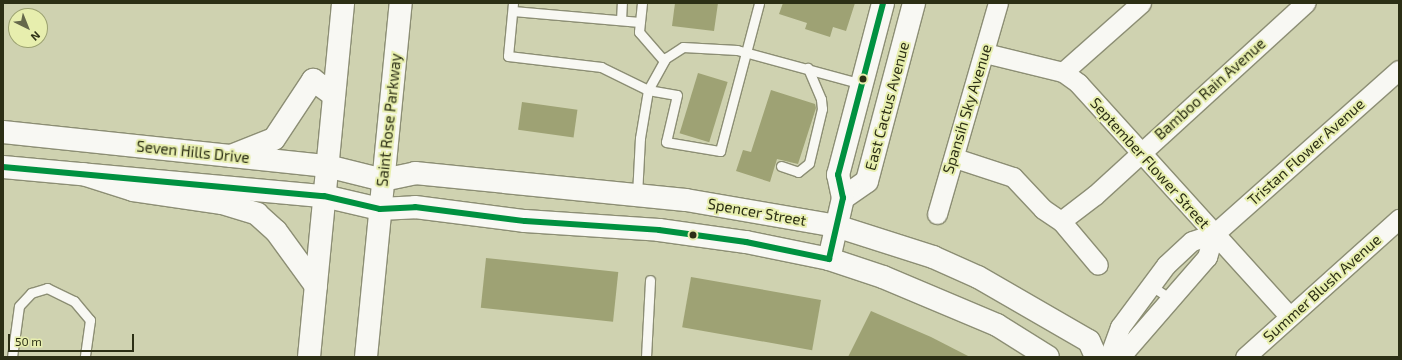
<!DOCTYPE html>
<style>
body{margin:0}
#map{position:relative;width:1402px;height:360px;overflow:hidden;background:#cfd2b0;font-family:"Exo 2",sans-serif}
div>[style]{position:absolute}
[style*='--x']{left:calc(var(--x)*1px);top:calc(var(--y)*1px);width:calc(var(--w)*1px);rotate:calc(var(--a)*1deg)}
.building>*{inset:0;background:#9ea274;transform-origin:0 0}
.roads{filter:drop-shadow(1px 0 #8c8e74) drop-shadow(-1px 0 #8c8e74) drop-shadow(0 1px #8c8e74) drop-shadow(0 -1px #8c8e74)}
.lane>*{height:9px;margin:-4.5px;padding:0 4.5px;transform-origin:4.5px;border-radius:4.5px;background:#f8f8f3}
.street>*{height:19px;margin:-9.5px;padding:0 9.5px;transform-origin:9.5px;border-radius:9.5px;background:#f8f8f3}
.secondary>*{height:22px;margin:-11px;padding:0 11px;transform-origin:11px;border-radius:11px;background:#f8f8f3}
.highway>*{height:22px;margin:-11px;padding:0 11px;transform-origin:11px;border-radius:11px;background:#f8f8f3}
.bus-1>*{height:6px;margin:-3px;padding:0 3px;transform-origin:3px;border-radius:3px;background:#009140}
.dots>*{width:11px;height:11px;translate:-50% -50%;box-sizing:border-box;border:2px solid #e7eeae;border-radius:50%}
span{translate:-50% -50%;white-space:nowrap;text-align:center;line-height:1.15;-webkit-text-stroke:4px #e7eeae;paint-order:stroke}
.street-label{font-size:15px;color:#2c2f15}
.frame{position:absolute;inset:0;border:4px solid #2c2f15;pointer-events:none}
.north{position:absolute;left:8px;top:8px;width:40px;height:40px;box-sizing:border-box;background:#e7eeae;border:1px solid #9ca271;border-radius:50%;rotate:137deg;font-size:11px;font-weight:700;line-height:16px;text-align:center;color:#2c2f15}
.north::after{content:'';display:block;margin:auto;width:14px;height:18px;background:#65684b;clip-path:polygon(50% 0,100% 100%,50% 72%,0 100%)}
.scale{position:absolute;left:8px;top:334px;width:126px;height:18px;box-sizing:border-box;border:2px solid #2c2f15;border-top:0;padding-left:5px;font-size:12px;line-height:14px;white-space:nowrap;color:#2c2f15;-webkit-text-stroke:3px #e7eeae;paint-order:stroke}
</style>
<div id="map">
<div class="building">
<i style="clip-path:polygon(675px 3px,718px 3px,714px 31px,672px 26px)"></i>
<i style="clip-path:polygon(783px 3px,855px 3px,846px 31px,833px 27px,830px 37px,805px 29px,807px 23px,779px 14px)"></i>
<i style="left:698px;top:73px;width:31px;height:63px;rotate:17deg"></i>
<i style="clip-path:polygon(771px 90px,815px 104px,816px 108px,798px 164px,777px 159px,770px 182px,736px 171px,743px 150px,751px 152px)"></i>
<i style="left:522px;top:102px;width:56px;height:28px;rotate:8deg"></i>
<i style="left:486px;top:258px;width:133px;height:50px;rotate:6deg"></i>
<i style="left:691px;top:277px;width:132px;height:51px;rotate:10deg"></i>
<i style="clip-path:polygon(871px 311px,931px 337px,970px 357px,848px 357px)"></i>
</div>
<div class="roads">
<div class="lane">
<i style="--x:513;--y:3;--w:53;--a:95.4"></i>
<i style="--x:508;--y:56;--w:94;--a:6.7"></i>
<i style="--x:601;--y:67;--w:52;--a:26.1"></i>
<i style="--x:648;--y:90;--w:29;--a:10"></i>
<i style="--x:677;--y:95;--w:48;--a:103.2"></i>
<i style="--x:666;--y:142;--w:55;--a:9.5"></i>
<i style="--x:720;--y:151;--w:153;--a:-75.2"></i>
<i style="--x:642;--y:3;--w:29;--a:96"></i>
<i style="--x:639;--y:32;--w:38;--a:49"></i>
<i style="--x:513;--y:11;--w:127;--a:5"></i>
<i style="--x:621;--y:20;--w:17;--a:-87"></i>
<i style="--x:781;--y:166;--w:18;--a:19"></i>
<i style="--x:798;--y:172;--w:14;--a:-39"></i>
<i style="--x:809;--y:163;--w:56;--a:-76.5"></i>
<i style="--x:822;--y:109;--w:10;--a:-96"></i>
<i style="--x:821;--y:99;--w:34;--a:-113"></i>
<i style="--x:637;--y:195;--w:57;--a:-87"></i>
<i style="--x:640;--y:138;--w:49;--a:-80.5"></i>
<i style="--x:648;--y:90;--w:37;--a:-61"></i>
<i style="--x:666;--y:58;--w:20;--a:-33"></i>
<i style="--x:683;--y:47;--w:54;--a:3.2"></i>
<i style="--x:737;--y:50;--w:130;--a:15.2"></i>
<i style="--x:1150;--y:285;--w:23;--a:34"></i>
<i style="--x:12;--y:357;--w:51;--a:-82.2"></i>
<i style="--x:19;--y:306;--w:18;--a:-47"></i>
<i style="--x:31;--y:293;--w:17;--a:-17"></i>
<i style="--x:47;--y:288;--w:30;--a:26"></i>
<i style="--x:74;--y:301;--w:25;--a:50"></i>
<i style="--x:90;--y:320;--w:37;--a:98"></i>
<i style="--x:646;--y:357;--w:77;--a:-87"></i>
</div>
<div class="street">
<i style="--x:985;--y:53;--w:80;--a:13.7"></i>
<i style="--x:1063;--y:72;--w:19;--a:36"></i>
<i style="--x:1078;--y:83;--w:314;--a:47.8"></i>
<i style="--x:1063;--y:72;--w:104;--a:-41.5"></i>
<i style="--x:955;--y:158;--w:61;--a:18.1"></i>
<i style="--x:1013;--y:177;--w:44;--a:46.8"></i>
<i style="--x:1043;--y:209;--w:22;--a:34"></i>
<i style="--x:1061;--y:221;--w:57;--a:49.9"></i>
<i style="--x:937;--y:214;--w:220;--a:-73.9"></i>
<i style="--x:1061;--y:221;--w:43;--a:-37.4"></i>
<i style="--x:1095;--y:195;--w:285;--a:-42.4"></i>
<i style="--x:1109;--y:357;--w:32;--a:-70"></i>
<i style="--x:1120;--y:327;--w:77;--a:-53.4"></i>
<i style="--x:1166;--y:265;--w:35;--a:-43"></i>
<i style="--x:1192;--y:241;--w:23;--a:-18"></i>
<i style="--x:1214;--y:234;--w:247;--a:-41.6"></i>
<i style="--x:1120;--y:357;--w:133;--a:-49"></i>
<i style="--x:1207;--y:257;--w:24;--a:-73"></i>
<i style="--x:1245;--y:357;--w:207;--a:-41.9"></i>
</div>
<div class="secondary">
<i style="--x:3;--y:132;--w:326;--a:6"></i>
<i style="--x:327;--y:166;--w:58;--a:14"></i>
<i style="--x:383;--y:180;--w:33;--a:-12"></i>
<i style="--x:415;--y:173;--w:272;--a:5.7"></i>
<i style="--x:686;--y:200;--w:152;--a:9.8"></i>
<i style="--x:836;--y:226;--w:102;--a:17.7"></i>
<i style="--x:933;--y:257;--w:49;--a:24"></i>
<i style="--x:978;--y:277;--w:128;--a:30"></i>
<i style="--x:1089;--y:341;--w:17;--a:66"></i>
<i style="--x:3;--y:167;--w:322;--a:5.2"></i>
<i style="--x:324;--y:196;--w:57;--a:13.1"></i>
<i style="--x:380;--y:209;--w:35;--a:-3"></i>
<i style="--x:415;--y:207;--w:111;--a:7.3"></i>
<i style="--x:525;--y:221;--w:134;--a:3.8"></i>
<i style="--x:659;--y:230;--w:88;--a:7.9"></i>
<i style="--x:746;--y:242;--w:85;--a:11.6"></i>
<i style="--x:829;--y:259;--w:57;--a:18.4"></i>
<i style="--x:883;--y:277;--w:124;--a:22.8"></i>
<i style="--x:997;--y:325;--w:60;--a:32.1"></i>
<i style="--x:843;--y:198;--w:29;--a:-35"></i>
<i style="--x:867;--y:181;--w:184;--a:-75.2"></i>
<i style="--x:829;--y:259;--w:63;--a:-77.1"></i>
<i style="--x:843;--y:198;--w:24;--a:-102"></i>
<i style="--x:838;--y:175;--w:178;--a:-75.3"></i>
</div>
<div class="highway">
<i style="--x:231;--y:156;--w:46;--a:-21.6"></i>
<i style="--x:274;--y:139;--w:71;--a:-56.5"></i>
<i style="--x:313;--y:80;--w:26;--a:36"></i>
<i style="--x:83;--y:174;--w:52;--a:17.7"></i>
<i style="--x:133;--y:190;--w:90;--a:8.3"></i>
<i style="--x:222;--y:203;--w:37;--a:17"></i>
<i style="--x:257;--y:214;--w:25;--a:42"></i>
<i style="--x:276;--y:231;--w:68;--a:54"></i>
<i style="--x:309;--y:357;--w:356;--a:-84.5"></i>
<i style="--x:366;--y:357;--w:356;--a:-84.4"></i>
</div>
</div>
<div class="bus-1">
<i style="--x:3;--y:167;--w:322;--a:5.2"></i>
<i style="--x:324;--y:196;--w:57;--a:13.1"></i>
<i style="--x:380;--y:209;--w:35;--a:-3"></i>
<i style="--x:415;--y:207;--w:111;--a:7.3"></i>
<i style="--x:525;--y:221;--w:134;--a:3.8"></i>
<i style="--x:659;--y:230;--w:88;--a:7.9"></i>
<i style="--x:746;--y:242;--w:85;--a:11.6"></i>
<i style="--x:829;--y:259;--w:63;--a:-77.1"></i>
<i style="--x:843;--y:198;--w:24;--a:-102"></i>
<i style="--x:838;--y:175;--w:178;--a:-75.3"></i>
</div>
<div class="dots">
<i style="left:863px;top:79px;background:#2c2f15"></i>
<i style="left:693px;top:235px;background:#2c2f15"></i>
</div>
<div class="street-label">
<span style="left:1210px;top:89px;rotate:-42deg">Bamboo Rain Avenue</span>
<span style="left:887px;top:106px;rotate:-75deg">East Cactus Avenue</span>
<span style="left:967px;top:109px;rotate:-73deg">Spansih Sky Avenue</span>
<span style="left:389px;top:120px;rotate:-84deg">Saint Rose Parkway</span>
<span style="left:193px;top:152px;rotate:6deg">Seven Hills Drive</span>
<span style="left:1306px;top:152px;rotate:-42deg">Tristan Flower Avenue</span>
<span style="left:1150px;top:163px;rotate:48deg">September Flower Street</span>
<span style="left:757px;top:212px;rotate:10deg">Spencer Street</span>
<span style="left:1322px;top:288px;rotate:-42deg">Summer Blush Avenue</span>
</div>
<div class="frame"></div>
<div class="north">N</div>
<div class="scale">50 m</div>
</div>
